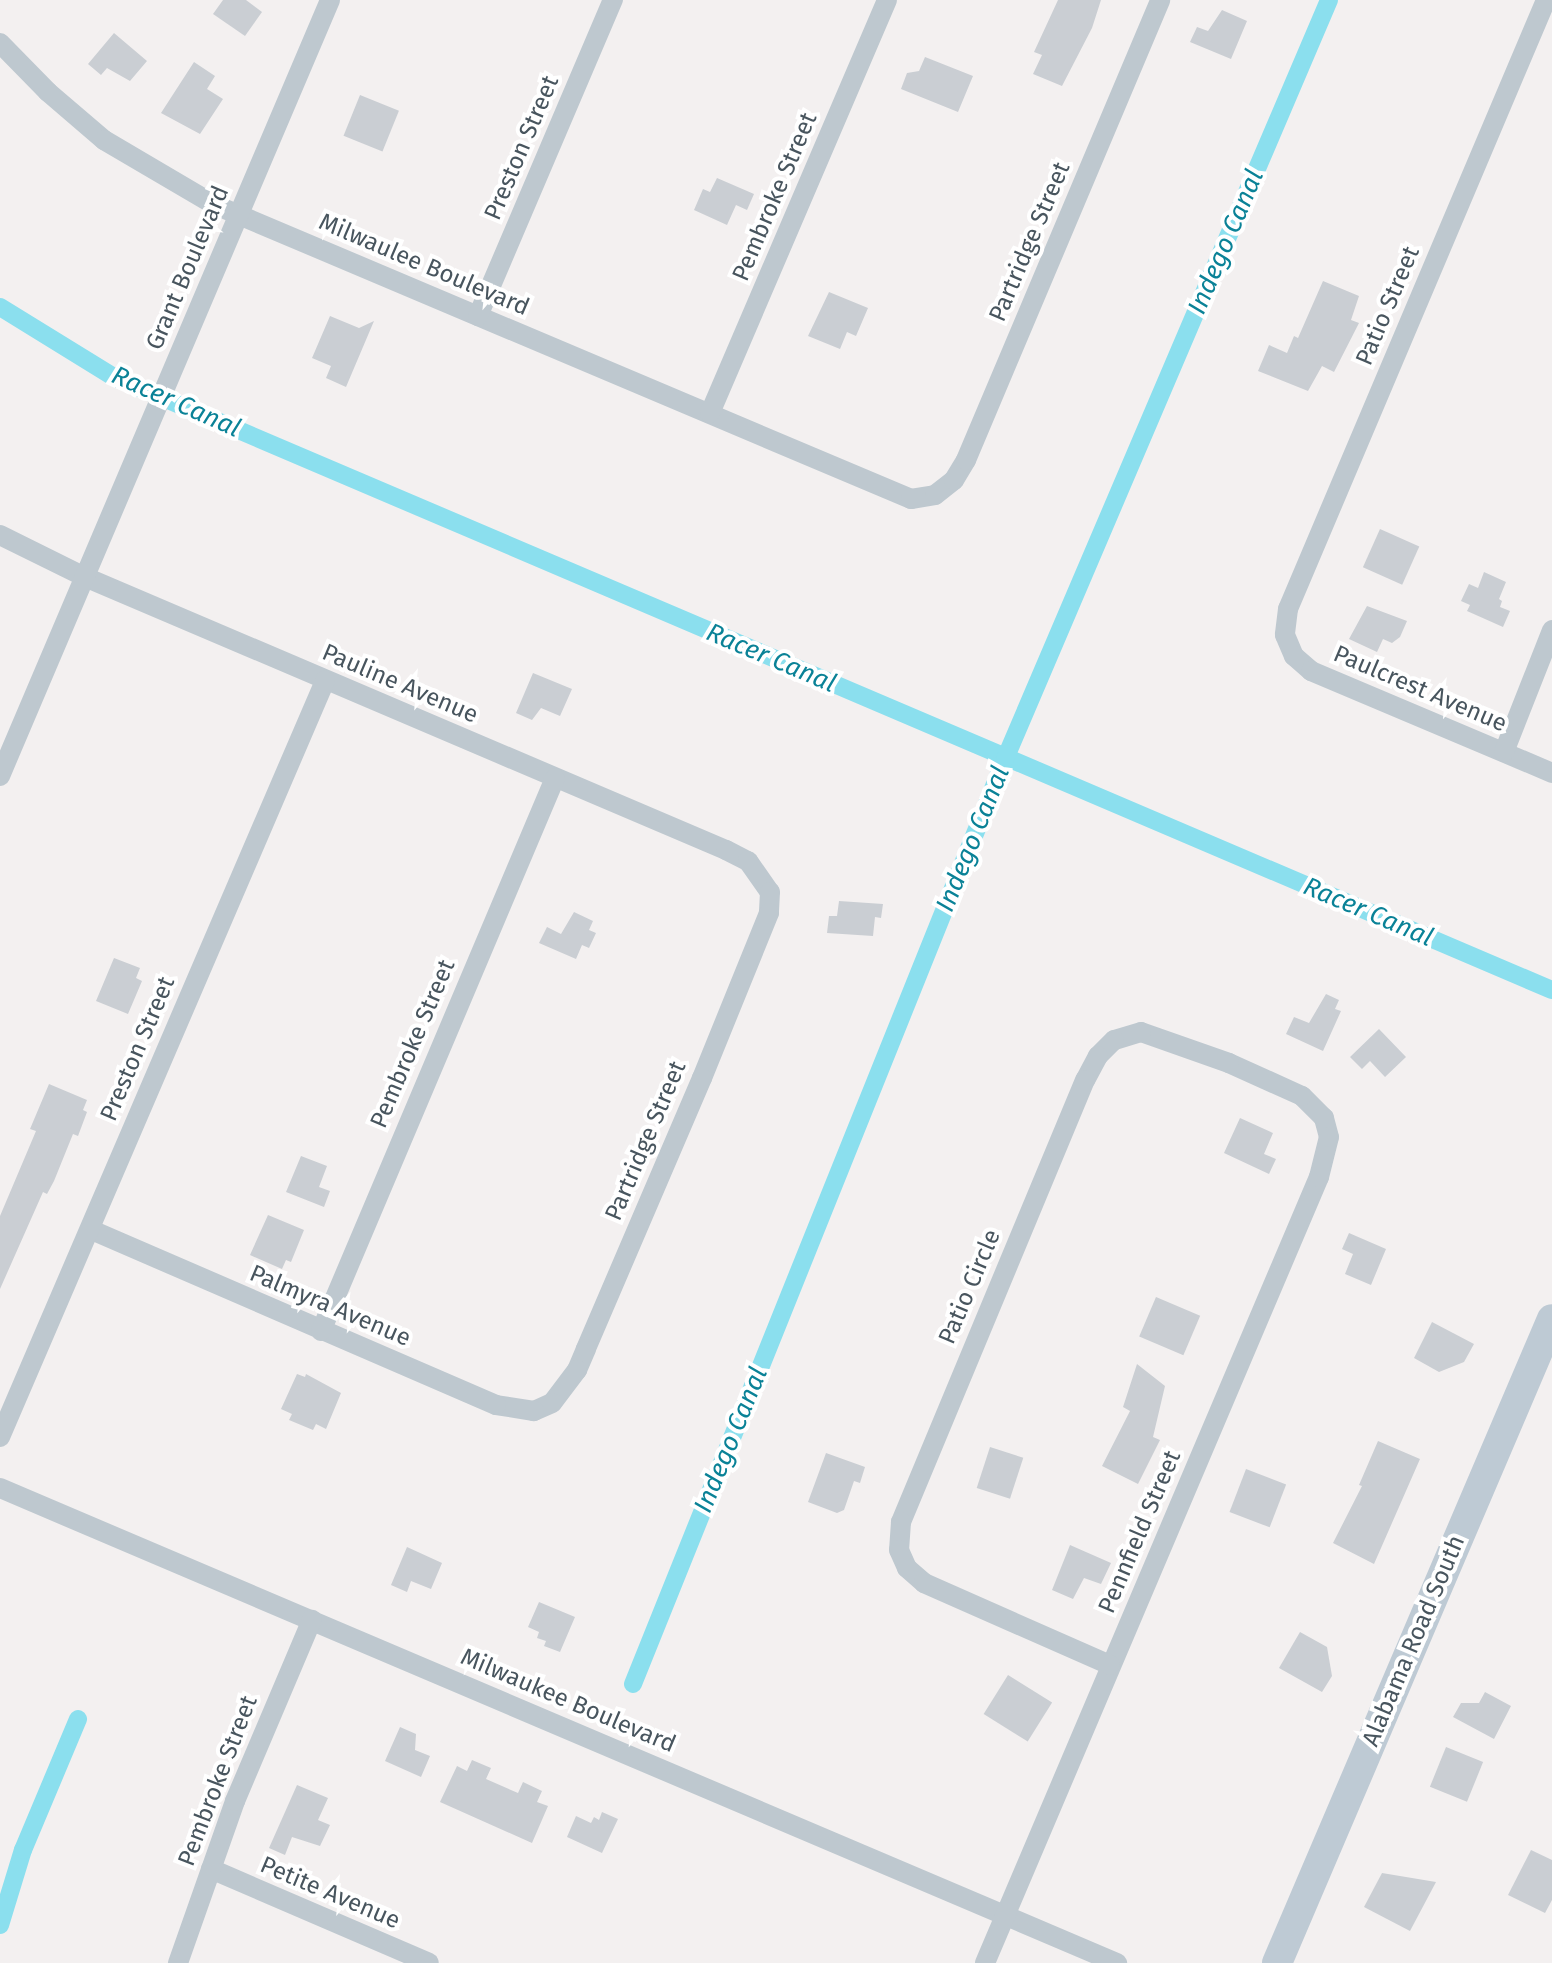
<!DOCTYPE html>
<style>
body{margin:0}
#map{position:relative;width:1552px;height:1963px;overflow:hidden;background:#f3f0f0;font-family:"Fira Sans",sans-serif}
div>[style]{position:absolute}
[style*='--x']{left:calc(var(--x)*1px);top:calc(var(--y)*1px);width:calc(var(--w)*1px);rotate:calc(var(--a)*1deg)}
.canal>*{height:18px;margin:-9px;padding:0 9px;transform-origin:9px;border-radius:9px;background:#8bdfee}
.building>*{inset:0;background:#caced3;transform-origin:0 0}
.street>*{height:20px;margin:-10px;padding:0 10px;transform-origin:10px;border-radius:10px;background:#bec8cf}
.secondary>*{height:30px;margin:-15px;padding:0 15px;transform-origin:15px;border-radius:15px;background:#becad4}
span{translate:-50% -50%;white-space:nowrap;text-align:center;line-height:1.15;-webkit-text-stroke:8px #fff;paint-order:stroke}
.street-label{font-size:24px;color:#48555e}
.water-label{font-size:26px;color:#0a8297;font-style:italic}
</style>
<div id="map">
<div class="canal">
<i style="--x:0;--y:307;--w:134;--a:31.6"></i>
<i style="--x:114;--y:377;--w:1563;--a:23.09"></i>
<i style="--x:633;--y:1684;--w:997;--a:-68.09"></i>
<i style="--x:1005;--y:759;--w:825;--a:-66.88"></i>
<i style="--x:0;--y:1925;--w:78;--a:-73"></i>
<i style="--x:23;--y:1850;--w:142;--a:-67.2"></i>
</div>
<div class="building">
<i style="clip-path:polygon(223px 0,246px 0,262px 12px,245px 36px,213px 14px)"></i>
<i style="clip-path:polygon(1058px 0,1101px 0,1092px 28px,1062px 86px,1033px 74px,1042px 55px,1034px 52px)"></i>
<i style="clip-path:polygon(1222px 10px,1247px 21px,1231px 59px,1190px 42px,1197px 27px,1208px 31px)"></i>
<i style="clip-path:polygon(114px 33px,147px 61px,130px 81px,107px 68px,101px 75px,88px 64px)"></i>
<i style="clip-path:polygon(925px 57px,973px 76px,958px 112px,901px 89px,907px 73px,919px 71px)"></i>
<i style="clip-path:polygon(194px 62px,215px 76px,207px 89px,223px 99px,200px 134px,161px 113px)"></i>
<i style="left:360px;top:95px;width:42px;height:44px;rotate:22deg"></i>
<i style="clip-path:polygon(717px 178px,754px 194px,747px 210px,736px 205px,727px 225px,694px 210px,703px 189px,710px 192px)"></i>
<i style="clip-path:polygon(1323px 281px,1359px 296px,1351px 320px,1359px 323px,1334px 372px,1322px 366px,1308px 391px,1258px 371px,1269px 345px,1287px 353px,1294px 336px,1298px 338px)"></i>
<i style="clip-path:polygon(829px 292px,868px 308px,856px 336px,847px 332px,840px 349px,808px 336px)"></i>
<i style="clip-path:polygon(330px 316px,359px 328px,374px 321px,346px 387px,326px 378px,331px 366px,312px 358px)"></i>
<i style="left:1380px;top:529px;width:43px;height:42px;rotate:24deg"></i>
<i style="clip-path:polygon(1484px 572px,1506px 582px,1499px 599px,1502px 601px,1500px 607px,1510px 611px,1503px 627px,1467px 611px,1470px 605px,1461px 601px,1469px 584px,1478px 588px)"></i>
<i style="clip-path:polygon(1367px 606px,1407px 621px,1400px 637px,1392px 643px,1383px 639px,1377px 652px,1349px 639px)"></i>
<i style="clip-path:polygon(533px 673px,572px 689px,560px 716px,541px 708px,532px 720px,516px 713px)"></i>
<i style="clip-path:polygon(839px 901px,883px 904px,881px 918px,875px 917px,873px 936px,827px 933px,829px 916px,837px 916px)"></i>
<i style="clip-path:polygon(574px 912px,593px 921px,589px 930px,596px 933px,589px 948px,582px 945px,576px 959px,539px 943px,547px 927px,561px 934px)"></i>
<i style="clip-path:polygon(114px 958px,140px 968px,136px 978px,142px 981px,128px 1014px,96px 1001px)"></i>
<i style="clip-path:polygon(1326px 994px,1339px 1000px,1335px 1009px,1341px 1011px,1323px 1051px,1286px 1034px,1294px 1017px,1309px 1023px)"></i>
<i style="clip-path:polygon(1379px 1029px,1406px 1057px,1385px 1077px,1370px 1061px,1362px 1069px,1350px 1057px)"></i>
<i style="clip-path:polygon(49px 1084px,87px 1100px,83px 1110px,87px 1112px,78px 1136px,73px 1134px,54px 1181px,47px 1194px,43px 1192px,0 1289px,0 1216px,36px 1131px,30px 1129px)"></i>
<i style="clip-path:polygon(1240px 1118px,1273px 1133px,1264px 1154px,1276px 1159px,1269px 1174px,1224px 1153px)"></i>
<i style="clip-path:polygon(301px 1156px,327px 1166px,319px 1187px,330px 1191px,324px 1207px,286px 1192px)"></i>
<i style="clip-path:polygon(268px 1215px,304px 1230px,291px 1262px,286px 1260px,282px 1269px,250px 1255px)"></i>
<i style="clip-path:polygon(1349px 1233px,1386px 1249px,1371px 1285px,1345px 1274px,1353px 1254px,1342px 1249px)"></i>
<i style="left:1156px;top:1297px;width:48px;height:43px;rotate:23deg"></i>
<i style="clip-path:polygon(1432px 1322px,1474px 1344px,1464px 1362px,1439px 1372px,1414px 1358px)"></i>
<i style="clip-path:polygon(1137px 1364px,1165px 1386px,1153px 1437px,1160px 1440px,1138px 1484px,1102px 1466px,1130px 1411px,1123px 1407px)"></i>
<i style="clip-path:polygon(297px 1374px,305px 1377px,306px 1374px,341px 1393px,326px 1429px,316px 1424px,313px 1430px,289px 1420px,292px 1414px,281px 1409px)"></i>
<i style="clip-path:polygon(1378px 1441px,1420px 1459px,1374px 1564px,1333px 1543px,1362px 1486px,1359px 1485px)"></i>
<i style="left:990px;top:1447px;width:35px;height:43px;rotate:18deg"></i>
<i style="clip-path:polygon(826px 1453px,865px 1467px,860px 1483px,854px 1481px,844px 1510px,837px 1513px,808px 1502px)"></i>
<i style="left:1246px;top:1469px;width:43px;height:46px;rotate:21deg"></i>
<i style="clip-path:polygon(1070px 1545px,1111px 1563px,1101px 1584px,1084px 1578px,1073px 1599px,1052px 1590px)"></i>
<i style="clip-path:polygon(407px 1547px,442px 1563px,431px 1589px,411px 1581px,407px 1592px,391px 1585px)"></i>
<i style="clip-path:polygon(539px 1602px,575px 1617px,560px 1652px,544px 1646px,546px 1641px,537px 1638px,539px 1632px,528px 1627px)"></i>
<i style="clip-path:polygon(1300px 1632px,1327px 1647px,1332px 1676px,1322px 1692px,1279px 1668px)"></i>
<i style="left:1008px;top:1675px;width:52px;height:46px;rotate:32deg"></i>
<i style="clip-path:polygon(1485px 1692px,1511px 1706px,1494px 1739px,1453px 1717px,1461px 1703px,1479px 1703px)"></i>
<i style="clip-path:polygon(400px 1727px,416px 1734px,415px 1750px,430px 1756px,421px 1777px,385px 1761px)"></i>
<i style="left:1446px;top:1747px;width:40px;height:43px;rotate:22deg"></i>
<i style="clip-path:polygon(472px 1760px,491px 1768px,486px 1779px,518px 1793px,523px 1782px,542px 1791px,537px 1802px,548px 1806px,532px 1843px,440px 1802px,457px 1766px,467px 1771px)"></i>
<i style="clip-path:polygon(297px 1785px,328px 1798px,318px 1820px,330px 1825px,320px 1846px,292px 1837px,285px 1855px,269px 1848px)"></i>
<i style="clip-path:polygon(602px 1812px,618px 1819px,602px 1853px,567px 1837px,576px 1816px,591px 1823px,594px 1817px,599px 1820px)"></i>
<i style="clip-path:polygon(1531px 1850px,1552px 1860px,1552px 1900px,1545px 1913px,1508px 1895px)"></i>
<i style="clip-path:polygon(1382px 1873px,1436px 1882px,1410px 1931px,1364px 1907px)"></i>
</div>
<div class="street">
<i style="--x:1546;--y:0;--w:661;--a:112.96"></i>
<i style="--x:1288;--y:609;--w:26;--a:97"></i>
<i style="--x:1285;--y:635;--w:23;--a:67"></i>
<i style="--x:1294;--y:656;--w:23;--a:41"></i>
<i style="--x:1311;--y:671;--w:262;--a:22.9"></i>
<i style="--x:0;--y:43;--w:69;--a:45.6"></i>
<i style="--x:48;--y:92;--w:74;--a:40.6"></i>
<i style="--x:104;--y:140;--w:126;--a:30.4"></i>
<i style="--x:213;--y:204;--w:758;--a:22.91"></i>
<i style="--x:911;--y:499;--w:24;--a:-9"></i>
<i style="--x:935;--y:495;--w:24;--a:-38"></i>
<i style="--x:954;--y:480;--w:23;--a:-59"></i>
<i style="--x:966;--y:460;--w:499;--a:-67.1"></i>
<i style="--x:478;--y:316;--w:344;--a:-66.9"></i>
<i style="--x:710;--y:413;--w:449;--a:-66.8"></i>
<i style="--x:0;--y:535;--w:95;--a:26.3"></i>
<i style="--x:85;--y:577;--w:697;--a:23.07"></i>
<i style="--x:726;--y:850;--w:25;--a:27"></i>
<i style="--x:748;--y:861;--w:38;--a:55"></i>
<i style="--x:770;--y:892;--w:21;--a:93"></i>
<i style="--x:769;--y:913;--w:178;--a:112.1"></i>
<i style="--x:702;--y:1078;--w:295;--a:113.2"></i>
<i style="--x:586;--y:1349;--w:23;--a:113"></i>
<i style="--x:577;--y:1370;--w:41;--a:127.1"></i>
<i style="--x:552;--y:1403;--w:20;--a:156"></i>
<i style="--x:534;--y:1411;--w:38;--a:-171"></i>
<i style="--x:496;--y:1405;--w:441;--a:-156.6"></i>
<i style="--x:1504;--y:752;--w:131;--a:-68.5"></i>
<i style="--x:0;--y:776;--w:843;--a:-66.96"></i>
<i style="--x:321;--y:1331;--w:600;--a:-67.06"></i>
<i style="--x:0;--y:1437;--w:823;--a:-66.74"></i>
<i style="--x:0;--y:1488;--w:1214;--a:23.04"></i>
<i style="--x:211;--y:1869;--w:237;--a:23.3"></i>
<i style="--x:178;--y:1963;--w:172;--a:-70.6"></i>
<i style="--x:235;--y:1801;--w:197;--a:-67"></i>
<i style="--x:985;--y:1963;--w:854;--a:-66.98"></i>
<i style="--x:1319;--y:1177;--w:41;--a:-76"></i>
<i style="--x:1329;--y:1137;--w:20;--a:-105"></i>
<i style="--x:1324;--y:1118;--w:31;--a:-135"></i>
<i style="--x:1302;--y:1096;--w:80;--a:-155.7"></i>
<i style="--x:1229;--y:1063;--w:93;--a:-160.6"></i>
<i style="--x:1141;--y:1032;--w:28;--a:163"></i>
<i style="--x:1114;--y:1040;--w:23;--a:135"></i>
<i style="--x:1098;--y:1056;--w:27;--a:118"></i>
<i style="--x:1085;--y:1080;--w:479;--a:112.6"></i>
<i style="--x:901;--y:1522;--w:28;--a:94"></i>
<i style="--x:899;--y:1550;--w:20;--a:66"></i>
<i style="--x:907;--y:1568;--w:23;--a:41"></i>
<i style="--x:924;--y:1583;--w:203;--a:23.8"></i>
</div>
<div class="secondary">
<i style="--x:1277;--y:1963;--w:700;--a:-66.88"></i>
</div>
<div class="street-label">
<span style="left:522px;top:148px;rotate:-67deg">Preston Street</span>
<span style="left:775px;top:197px;rotate:-67deg">Pembroke Street</span>
<span style="left:1030px;top:242px;rotate:-67deg">Partridge Street</span>
<span style="left:424px;top:265px;rotate:23deg">Milwaulee Boulevard</span>
<span style="left:188px;top:268px;rotate:-67deg">Grant Boulevard</span>
<span style="left:1388px;top:306px;rotate:-67deg">Patio Street</span>
<span style="left:400px;top:684px;rotate:23deg">Pauline Avenue</span>
<span style="left:1420px;top:689px;rotate:23deg">Paulcrest Avenue</span>
<span style="left:413px;top:1044px;rotate:-67deg">Pembroke Street</span>
<span style="left:138px;top:1049px;rotate:-67deg">Preston Street</span>
<span style="left:646px;top:1141px;rotate:-67deg">Partridge Street</span>
<span style="left:970px;top:1287px;rotate:-67deg">Patio Circle</span>
<span style="left:330px;top:1306px;rotate:23deg">Palmyra Avenue</span>
<span style="left:1140px;top:1532px;rotate:-67deg">Pennfield Street</span>
<span style="left:1414px;top:1641px;rotate:-67deg">Alabama Road South</span>
<span style="left:568px;top:1701px;rotate:23deg">Milwaukee Boulevard</span>
<span style="left:218px;top:1781px;rotate:-69deg">Pembroke Street</span>
<span style="left:330px;top:1893px;rotate:23deg">Petite Avenue</span>
</div>
<div class="water-label">
<span style="left:1226px;top:242px;rotate:-67deg">Indego Canal</span>
<span style="left:176px;top:402px;rotate:24deg">Racer Canal</span>
<span style="left:771px;top:658px;rotate:23deg">Racer Canal</span>
<span style="left:973px;top:839px;rotate:-68deg">Indego Canal</span>
<span style="left:1368px;top:912px;rotate:23deg">Racer Canal</span>
<span style="left:731px;top:1440px;rotate:-68deg">Indego Canal</span>
</div>
</div>
